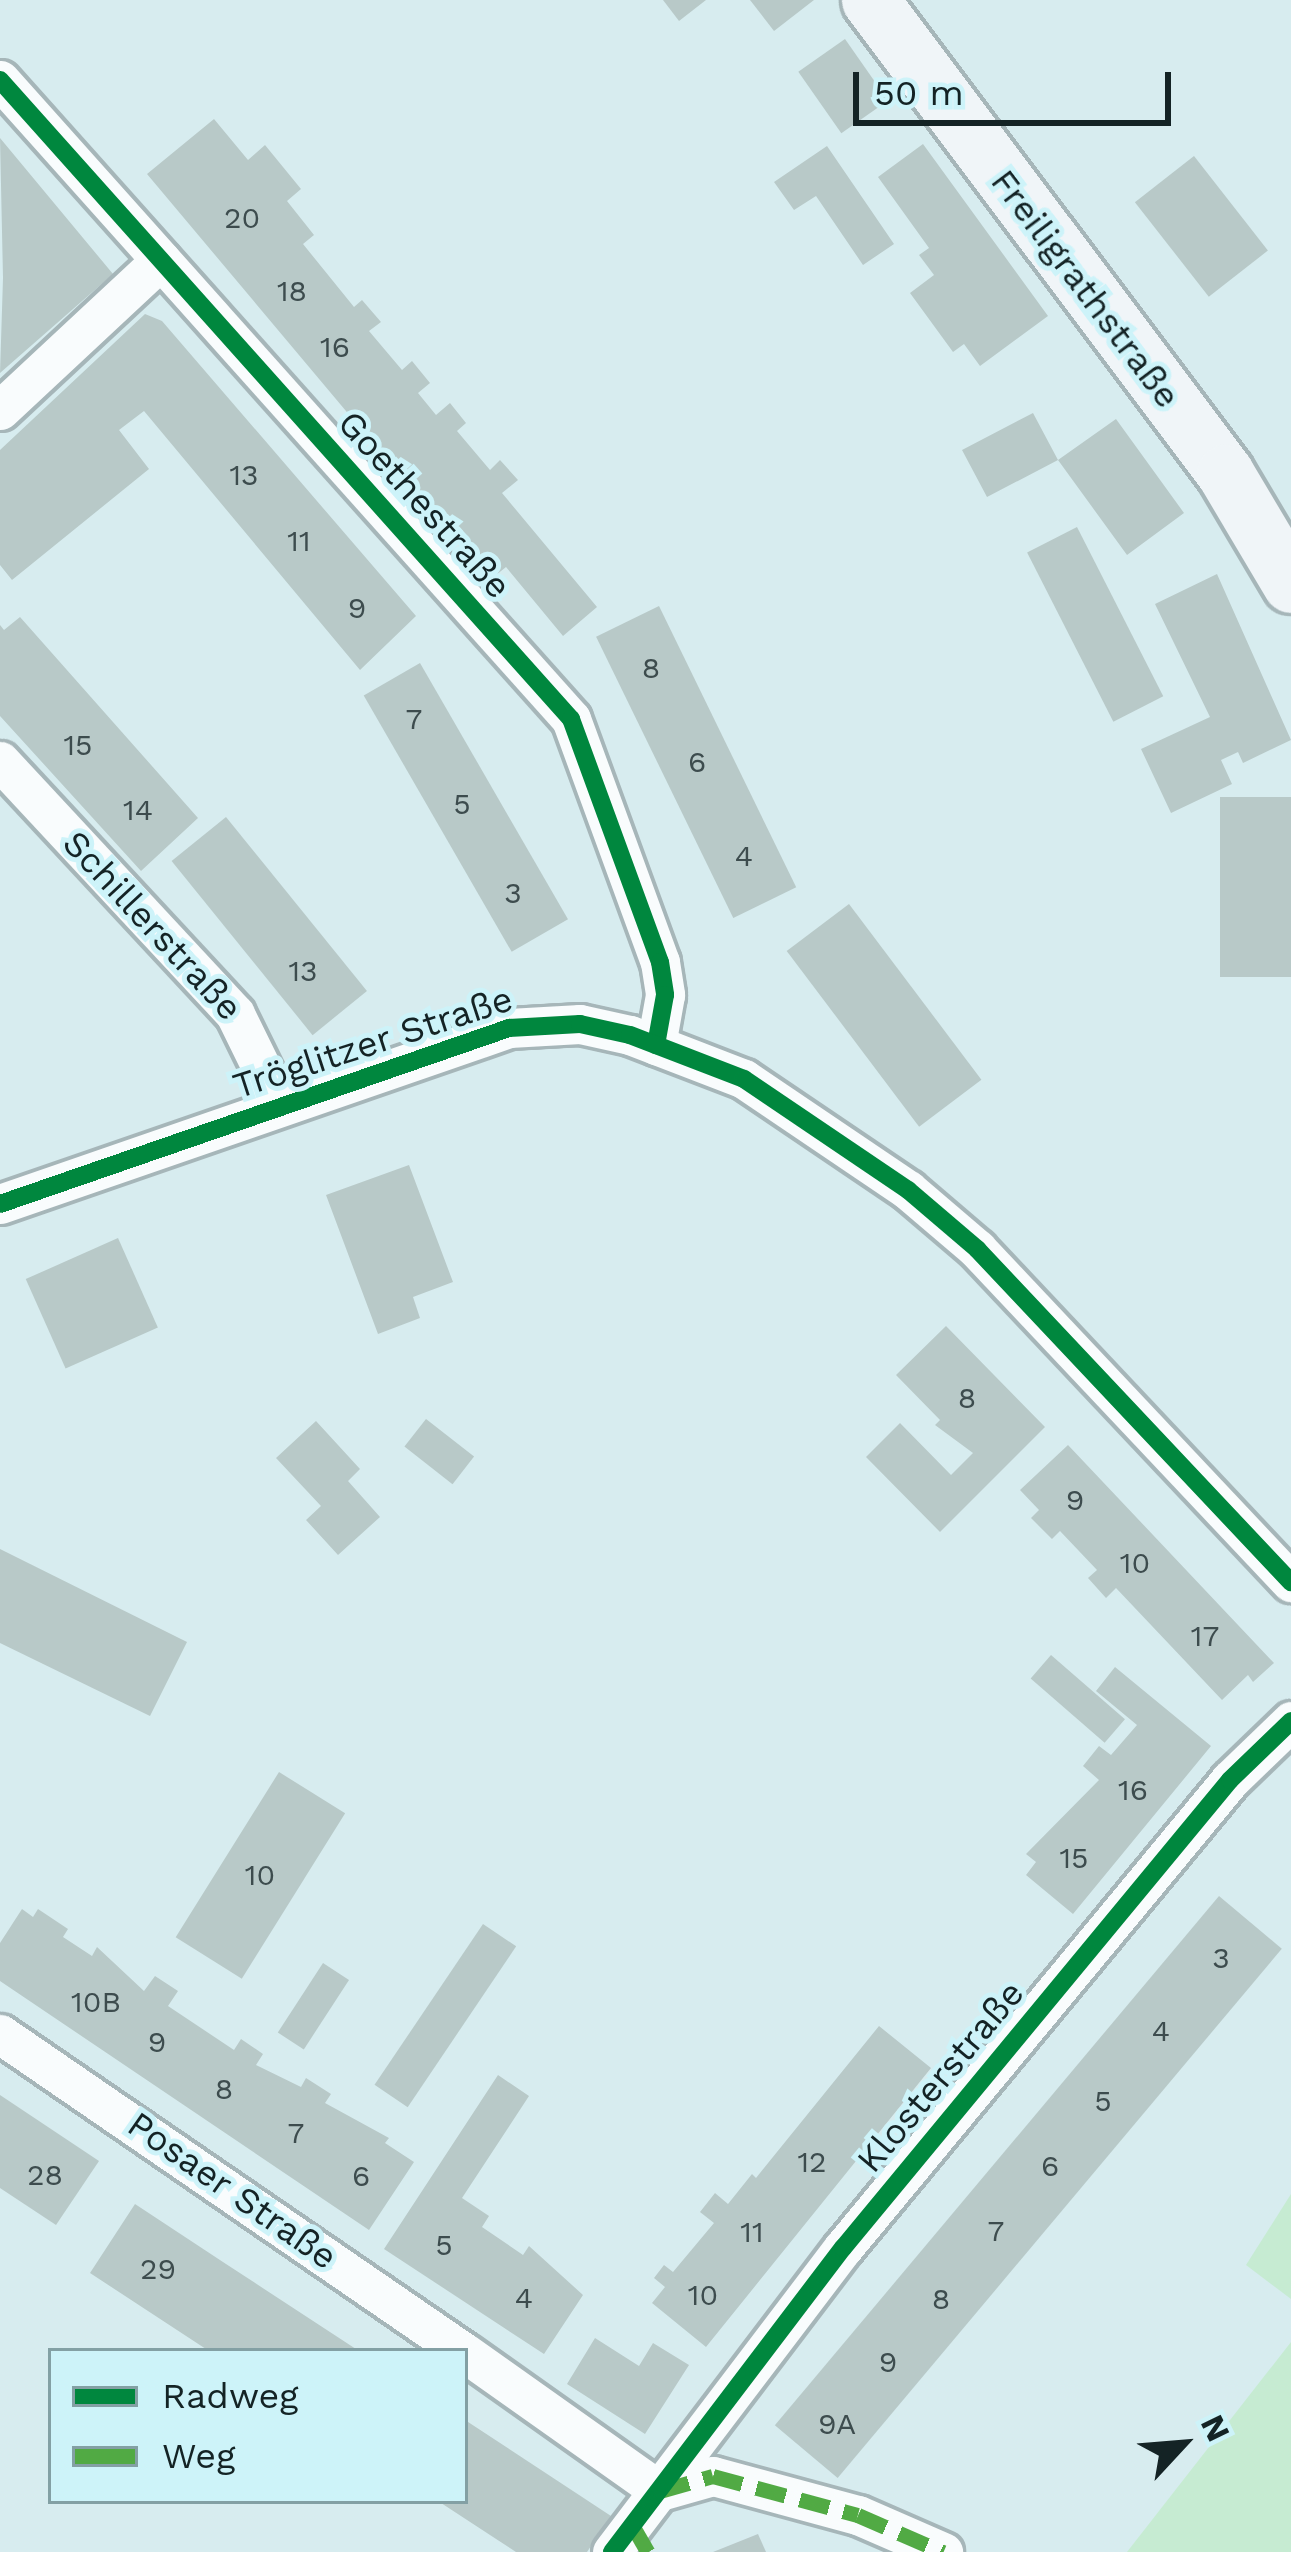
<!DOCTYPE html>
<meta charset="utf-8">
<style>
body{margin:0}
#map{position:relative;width:1291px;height:2552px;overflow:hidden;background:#d7ecef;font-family:"Work Sans",sans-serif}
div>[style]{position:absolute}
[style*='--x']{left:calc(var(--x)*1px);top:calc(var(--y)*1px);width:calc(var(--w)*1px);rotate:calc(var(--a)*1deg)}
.green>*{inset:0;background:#c6ebd2}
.building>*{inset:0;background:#b8c9c8;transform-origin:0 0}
.roads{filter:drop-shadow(3px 0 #a6b6b9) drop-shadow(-3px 0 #a6b6b9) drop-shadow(0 3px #a6b6b9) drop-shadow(0 -3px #a6b6b9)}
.street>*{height:39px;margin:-19.5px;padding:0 19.5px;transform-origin:19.5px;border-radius:19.5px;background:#f9fcfd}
.secondary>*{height:57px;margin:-28.5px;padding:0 28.5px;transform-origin:28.5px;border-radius:28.5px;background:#f0f5f8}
.quiet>*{height:15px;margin-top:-7.5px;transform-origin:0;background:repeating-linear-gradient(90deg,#51aa44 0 30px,transparent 0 45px)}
.cycleway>*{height:18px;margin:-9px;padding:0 9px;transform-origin:9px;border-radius:9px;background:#00873e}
span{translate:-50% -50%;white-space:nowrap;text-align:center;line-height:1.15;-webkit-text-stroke:10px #cdf3f9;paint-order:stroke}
.number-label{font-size:30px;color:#3d4c4e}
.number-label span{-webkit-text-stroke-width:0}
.street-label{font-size:36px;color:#142325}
.legend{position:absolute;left:48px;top:2348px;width:420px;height:156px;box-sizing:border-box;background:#cdf3f9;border:3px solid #83a0a4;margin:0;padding:15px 21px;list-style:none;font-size:36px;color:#142325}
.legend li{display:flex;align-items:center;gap:24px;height:60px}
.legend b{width:60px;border:3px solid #83a0a4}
.north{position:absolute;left:1123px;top:2384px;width:120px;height:120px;-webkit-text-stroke:9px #cdf3f9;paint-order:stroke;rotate:64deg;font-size:33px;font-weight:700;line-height:48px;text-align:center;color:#142325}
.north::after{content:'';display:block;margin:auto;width:42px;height:54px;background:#142325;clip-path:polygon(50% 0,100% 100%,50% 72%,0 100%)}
.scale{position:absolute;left:853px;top:72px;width:318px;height:54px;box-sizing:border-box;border:6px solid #142325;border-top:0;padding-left:15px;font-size:36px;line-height:42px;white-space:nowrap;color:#142325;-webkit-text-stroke:9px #cdf3f9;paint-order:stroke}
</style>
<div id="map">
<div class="green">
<i style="clip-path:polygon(1291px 2194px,1291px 2299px,1246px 2265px)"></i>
<i style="clip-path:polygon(1291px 2342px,1291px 2552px,1127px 2552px)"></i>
</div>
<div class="building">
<i style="clip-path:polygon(663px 0,706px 0,679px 21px)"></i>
<i style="clip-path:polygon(750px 0,814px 0,774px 31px)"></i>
<i style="left:845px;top:39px;width:75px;height:57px;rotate:55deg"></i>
<i style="clip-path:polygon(214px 119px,248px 160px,265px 145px,301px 189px,287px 201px,314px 235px,303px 244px,354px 307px,362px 300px,381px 322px,369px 331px,402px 370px,412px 361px,430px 383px,418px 393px,436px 415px,450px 403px,466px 423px,457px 431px,490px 470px,500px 460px,518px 480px,502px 493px,597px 607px,563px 636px,506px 567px,491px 579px,435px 517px,147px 174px)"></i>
<i style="clip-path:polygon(0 138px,113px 274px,0 373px,3px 278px)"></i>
<i style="clip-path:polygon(923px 144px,1048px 316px,980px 366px,964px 344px,953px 352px,910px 293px,934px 275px,919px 255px,929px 248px,878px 177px)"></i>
<i style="clip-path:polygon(827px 146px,894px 244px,863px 265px,816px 196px,794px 210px,774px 182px)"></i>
<i style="left:1194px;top:156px;width:120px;height:75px;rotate:52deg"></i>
<i style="clip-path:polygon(145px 314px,162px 321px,416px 616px,360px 670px,144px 411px,119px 430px,149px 469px,12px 580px,0 565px,0 450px)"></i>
<i style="clip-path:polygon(1033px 413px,1058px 460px,1116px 419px,1184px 513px,1127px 555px,1058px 460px,987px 497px,962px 450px)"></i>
<i style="left:1077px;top:527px;width:190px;height:56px;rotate:63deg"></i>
<i style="clip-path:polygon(1217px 574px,1291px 740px,1243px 763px,1238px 752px,1221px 760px,1232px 784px,1171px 813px,1141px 749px,1210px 717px,1155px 604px)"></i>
<i style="left:659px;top:606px;width:313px;height:70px;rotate:64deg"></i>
<i style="clip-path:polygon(20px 617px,198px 818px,141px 871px,0 716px,0 625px,4px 630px)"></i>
<i style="left:420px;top:663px;width:296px;height:65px;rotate:60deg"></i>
<i style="left:1291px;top:797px;width:180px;height:71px;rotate:90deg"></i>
<i style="left:226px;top:817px;width:224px;height:70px;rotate:51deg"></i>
<i style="left:849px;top:904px;width:220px;height:78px;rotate:53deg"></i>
<i style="clip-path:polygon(409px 1165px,453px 1282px,413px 1297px,420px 1318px,378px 1334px,326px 1195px)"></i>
<i style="left:118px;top:1238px;width:98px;height:101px;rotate:66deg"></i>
<i style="clip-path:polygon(946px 1326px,1045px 1427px,940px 1532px,866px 1457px,900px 1423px,951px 1475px,973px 1453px,935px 1425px,940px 1420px,896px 1375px)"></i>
<i style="left:426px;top:1419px;width:61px;height:35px;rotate:38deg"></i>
<i style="clip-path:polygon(316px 1421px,360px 1469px,348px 1481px,380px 1517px,338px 1555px,306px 1520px,321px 1506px,276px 1458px)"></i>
<i style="clip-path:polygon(1068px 1445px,1274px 1663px,1253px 1682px,1248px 1675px,1222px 1700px,1116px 1588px,1106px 1598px,1088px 1578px,1097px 1570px,1060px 1531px,1052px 1539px,1031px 1518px,1039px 1510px,1020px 1490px)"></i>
<i style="clip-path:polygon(0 1549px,187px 1642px,150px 1716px,0 1643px)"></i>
<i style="left:1051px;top:1655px;width:98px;height:31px;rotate:41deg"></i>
<i style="clip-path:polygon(1115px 1667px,1211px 1746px,1073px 1914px,1026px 1875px,1036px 1862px,1026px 1854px,1099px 1780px,1083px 1766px,1099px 1746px,1111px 1755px,1137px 1725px,1096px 1691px)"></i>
<i style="left:279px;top:1772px;width:78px;height:195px;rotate:32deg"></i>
<i style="left:1219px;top:1896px;width:82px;height:691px;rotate:40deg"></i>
<i style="clip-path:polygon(22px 1909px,33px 1917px,38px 1909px,68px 1929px,63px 1937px,92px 1956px,97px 1947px,144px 1991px,155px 1976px,178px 1991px,168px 2006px,234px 2050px,241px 2039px,263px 2054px,256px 2065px,301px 2087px,306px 2078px,331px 2094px,325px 2103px,389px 2138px,385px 2143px,414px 2162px,369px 2230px,0 1981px,0 1943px)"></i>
<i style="left:483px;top:1924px;width:40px;height:194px;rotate:34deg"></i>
<i style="left:323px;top:1963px;width:31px;height:83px;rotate:33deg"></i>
<i style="clip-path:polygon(879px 2026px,931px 2068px,706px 2347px,652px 2303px,665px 2287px,654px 2278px,664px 2265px,673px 2272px,714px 2223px,700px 2212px,715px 2193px,728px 2204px,752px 2174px,756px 2178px)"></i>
<i style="clip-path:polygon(498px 2075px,529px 2096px,462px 2198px,489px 2216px,482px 2227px,523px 2255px,529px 2246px,583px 2295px,544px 2354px,384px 2249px)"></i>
<i style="clip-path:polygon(0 2095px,99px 2161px,56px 2225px,0 2188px)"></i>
<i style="clip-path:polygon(135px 2204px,226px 2264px,359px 2351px,209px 2351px,90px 2273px)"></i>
<i style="clip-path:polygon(595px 2338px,639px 2366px,653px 2343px,689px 2365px,645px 2434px,567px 2384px)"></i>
<i style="clip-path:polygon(465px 2420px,611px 2516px,587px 2552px,516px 2552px,438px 2501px,465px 2501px)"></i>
<i style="clip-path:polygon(758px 2534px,766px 2552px,713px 2552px)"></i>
</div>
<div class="roads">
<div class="street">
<i style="--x:0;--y:80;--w:857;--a:48.22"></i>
<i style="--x:571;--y:719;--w:259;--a:69.9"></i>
<i style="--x:660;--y:962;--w:33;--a:81"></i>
<i style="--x:665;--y:995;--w:51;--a:100.2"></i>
<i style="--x:0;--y:410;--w:220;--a:-43"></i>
<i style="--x:0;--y:761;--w:345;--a:47.1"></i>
<i style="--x:235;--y:1014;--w:102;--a:63.9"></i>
<i style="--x:0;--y:1204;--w:539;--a:-19.07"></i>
<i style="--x:509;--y:1028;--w:71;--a:-3.2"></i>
<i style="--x:580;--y:1024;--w:51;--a:12.4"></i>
<i style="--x:630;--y:1035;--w:122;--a:21.1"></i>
<i style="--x:744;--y:1079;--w:198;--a:34.1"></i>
<i style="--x:908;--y:1190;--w:91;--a:40.5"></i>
<i style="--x:977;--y:1249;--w:458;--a:46.7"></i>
<i style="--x:0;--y:2034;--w:560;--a:34.46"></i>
<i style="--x:465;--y:2353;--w:239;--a:35.3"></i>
<i style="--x:660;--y:2491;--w:55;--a:-15.8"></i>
<i style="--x:713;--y:2476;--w:150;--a:15.1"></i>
<i style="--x:858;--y:2515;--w:93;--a:23.5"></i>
<i style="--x:612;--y:2552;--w:382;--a:-52.8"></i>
<i style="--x:843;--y:2248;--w:607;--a:-50.41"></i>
<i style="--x:1230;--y:1780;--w:85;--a:-44"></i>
</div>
<div class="secondary">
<i style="--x:870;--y:0;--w:591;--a:53.11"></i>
<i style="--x:1225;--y:473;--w:129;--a:59.3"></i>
</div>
</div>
<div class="quiet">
<i style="--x:660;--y:2491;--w:55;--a:-15.8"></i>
<i style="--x:713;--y:2476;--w:150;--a:15.1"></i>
<i style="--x:858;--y:2515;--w:93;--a:23.5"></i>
<i style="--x:633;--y:2526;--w:30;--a:60"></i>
</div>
<div class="cycleway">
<i style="--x:0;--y:80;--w:857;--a:48.22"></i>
<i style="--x:571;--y:719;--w:259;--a:69.9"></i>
<i style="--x:660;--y:962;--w:33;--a:81"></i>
<i style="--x:665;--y:995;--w:51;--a:100.2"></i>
<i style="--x:0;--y:1204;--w:539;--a:-19.07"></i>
<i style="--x:509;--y:1028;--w:71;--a:-3.2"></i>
<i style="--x:580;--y:1024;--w:51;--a:12.4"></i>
<i style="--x:630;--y:1035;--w:122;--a:21.1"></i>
<i style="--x:744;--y:1079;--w:198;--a:34.1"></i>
<i style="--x:908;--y:1190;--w:91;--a:40.5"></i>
<i style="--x:977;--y:1249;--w:458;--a:46.7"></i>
<i style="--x:612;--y:2552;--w:382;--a:-52.8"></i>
<i style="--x:843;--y:2248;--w:607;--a:-50.41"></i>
<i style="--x:1230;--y:1780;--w:85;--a:-44"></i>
</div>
<div class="number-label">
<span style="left:242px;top:218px">20</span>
<span style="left:292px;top:291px">18</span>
<span style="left:335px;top:347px">16</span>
<span style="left:244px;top:475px">13</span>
<span style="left:299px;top:541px">11</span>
<span style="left:357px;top:608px">9</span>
<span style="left:651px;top:668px">8</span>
<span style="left:414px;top:719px">7</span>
<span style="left:78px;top:745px">15</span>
<span style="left:697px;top:762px">6</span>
<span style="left:462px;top:804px">5</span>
<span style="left:138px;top:810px">14</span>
<span style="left:744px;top:856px">4</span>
<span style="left:513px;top:893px">3</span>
<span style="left:303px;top:971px">13</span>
<span style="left:967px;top:1398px">8</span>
<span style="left:1075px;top:1500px">9</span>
<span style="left:1135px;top:1563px">10</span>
<span style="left:1205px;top:1636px">17</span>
<span style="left:1133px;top:1790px">16</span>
<span style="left:1074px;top:1858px">15</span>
<span style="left:260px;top:1875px">10</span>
<span style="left:1221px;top:1958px">3</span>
<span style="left:96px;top:2002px">10B</span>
<span style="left:1161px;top:2031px">4</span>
<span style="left:157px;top:2042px">9</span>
<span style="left:224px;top:2089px">8</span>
<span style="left:1103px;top:2101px">5</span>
<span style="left:296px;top:2133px">7</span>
<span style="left:812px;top:2162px">12</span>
<span style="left:1050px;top:2166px">6</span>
<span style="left:45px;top:2175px">28</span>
<span style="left:361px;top:2176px">6</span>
<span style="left:996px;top:2231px">7</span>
<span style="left:752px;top:2232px">11</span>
<span style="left:444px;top:2245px">5</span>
<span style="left:158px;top:2269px">29</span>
<span style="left:703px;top:2295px">10</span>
<span style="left:524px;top:2298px">4</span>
<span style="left:941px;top:2299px">8</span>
<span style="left:888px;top:2362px">9</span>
<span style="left:837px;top:2424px">9A</span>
</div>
<div class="street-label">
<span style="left:1085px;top:289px;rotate:53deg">Freiligrathstraße</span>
<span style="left:424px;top:505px;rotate:48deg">Goethestraße</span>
<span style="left:152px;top:926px;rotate:47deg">Schillerstraße</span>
<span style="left:373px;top:1043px;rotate:-18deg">Tröglitzer Straße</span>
<span style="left:941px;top:2077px;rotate:-50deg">Klosterstraße</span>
<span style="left:232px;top:2191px;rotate:35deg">Posaer Straße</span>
</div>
<ul class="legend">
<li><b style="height:15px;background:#00873e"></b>Radweg</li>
<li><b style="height:15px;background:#51aa44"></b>Weg</li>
</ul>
<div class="north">N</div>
<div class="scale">50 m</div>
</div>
